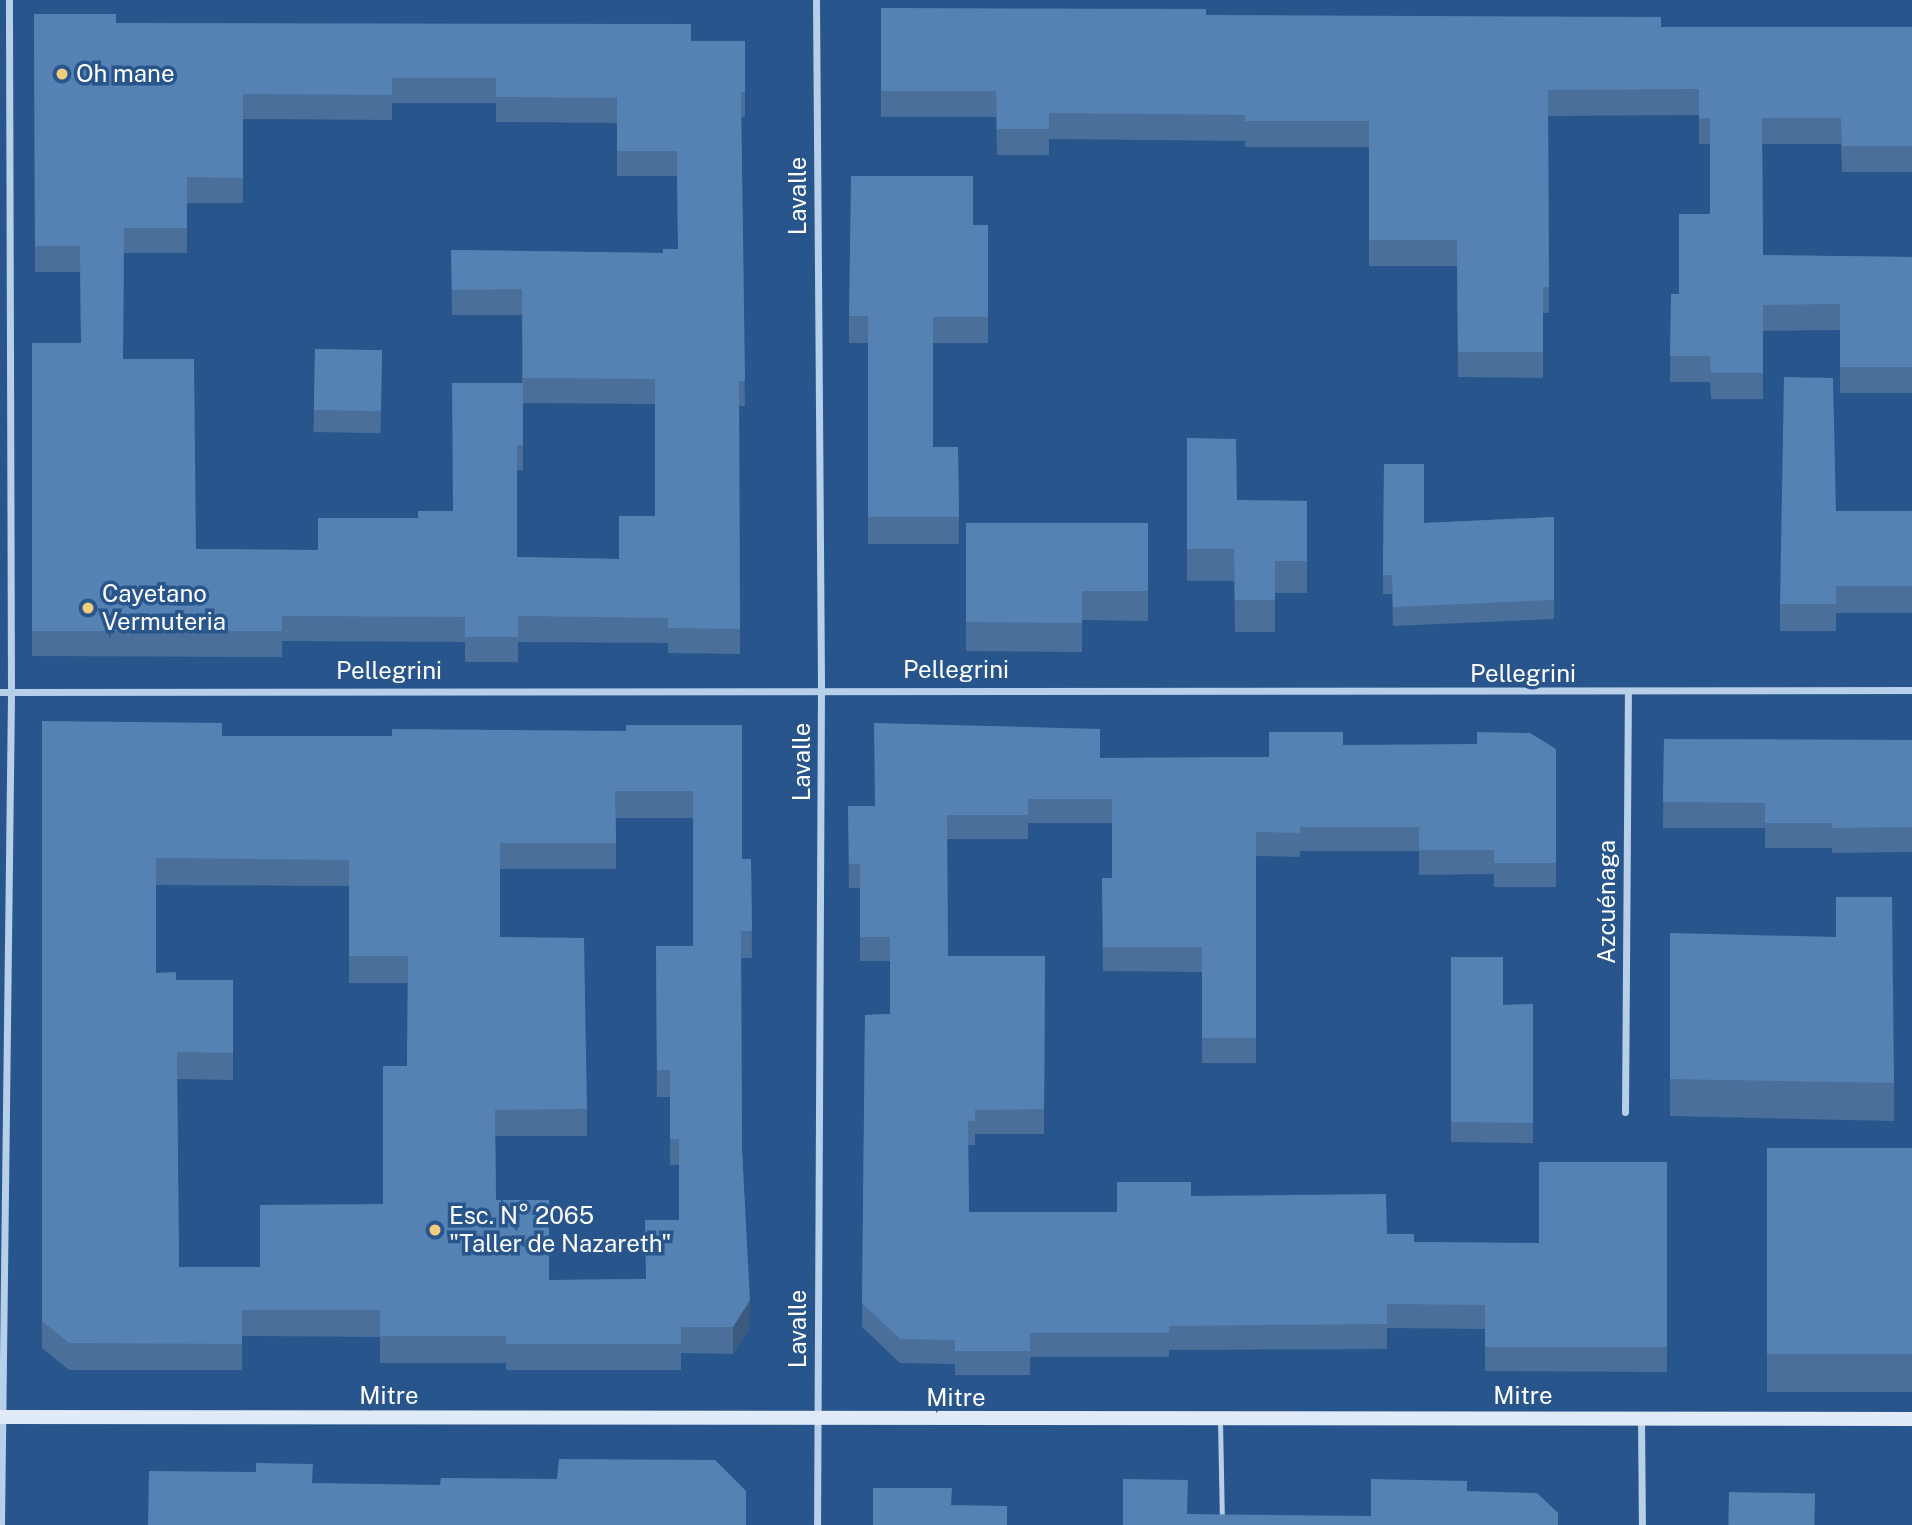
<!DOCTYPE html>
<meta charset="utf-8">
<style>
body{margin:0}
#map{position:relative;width:1912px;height:1525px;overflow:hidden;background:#28558b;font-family:"Public Sans",sans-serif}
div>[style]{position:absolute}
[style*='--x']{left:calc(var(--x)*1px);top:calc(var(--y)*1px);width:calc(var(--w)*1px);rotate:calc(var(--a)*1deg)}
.lane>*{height:5px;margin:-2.5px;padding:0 2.5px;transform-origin:2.5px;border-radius:2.5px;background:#b7cfe9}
.street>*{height:7px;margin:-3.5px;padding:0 3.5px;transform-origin:3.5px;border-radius:3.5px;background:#b7cfe9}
.secondary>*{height:14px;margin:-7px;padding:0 7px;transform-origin:7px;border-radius:7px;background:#e1ebf8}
.wall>*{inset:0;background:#496f9a;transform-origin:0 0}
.shaded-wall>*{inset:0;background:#3c5a7d}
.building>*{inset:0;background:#5581b3;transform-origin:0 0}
.dots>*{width:19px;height:19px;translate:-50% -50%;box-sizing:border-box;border:4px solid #28558b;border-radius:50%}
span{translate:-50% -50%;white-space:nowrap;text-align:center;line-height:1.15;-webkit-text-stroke:7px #28558b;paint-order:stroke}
.poi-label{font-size:24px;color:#fff}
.left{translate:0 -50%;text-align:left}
.street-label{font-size:24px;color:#fff}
</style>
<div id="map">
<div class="lane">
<i style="--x:1220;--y:1420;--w:105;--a:88.9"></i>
</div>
<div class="street">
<i style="--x:816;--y:0;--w:688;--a:89.58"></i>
<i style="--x:821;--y:688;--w:837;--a:90.27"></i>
<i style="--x:0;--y:692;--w:1912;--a:-0.06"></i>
<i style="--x:1625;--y:1112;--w:419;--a:-89.6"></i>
<i style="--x:1641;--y:1418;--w:107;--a:89.5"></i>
<i style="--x:1;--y:1525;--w:834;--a:-89.31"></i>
<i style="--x:11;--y:691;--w:691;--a:-90.17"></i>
</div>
<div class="secondary">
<i style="--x:0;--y:1417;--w:1912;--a:0.06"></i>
</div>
<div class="wall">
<i style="clip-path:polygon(881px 8px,1661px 27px,1912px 27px,1912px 172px,1842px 172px,1841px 144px,1762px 144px,1763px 255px,1912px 257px,1912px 393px,1840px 393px,1840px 330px,1763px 331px,1763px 399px,1711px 399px,1710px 382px,1670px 382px,1671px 294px,1679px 294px,1710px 214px,1710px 144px,1699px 144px,1699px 115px,1548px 116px,1549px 313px,1543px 313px,1543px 378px,1458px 377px,1457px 266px,1369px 266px,1369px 147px,1245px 147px,1245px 141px,1049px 139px,1049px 155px,997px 155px,996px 117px,881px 117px)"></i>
<i style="clip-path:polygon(evenodd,34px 14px,116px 23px,691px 41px,745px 41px,745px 117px,741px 117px,745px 406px,739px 406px,740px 654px,668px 653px,668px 643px,518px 642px,518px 662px,465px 662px,465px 642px,282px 641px,282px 657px,32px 656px,32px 343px,81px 343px,80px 272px,35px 272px,34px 14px,392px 103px,496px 103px,496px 122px,617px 123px,617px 176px,677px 176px,678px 249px,663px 253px,451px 250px,452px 315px,522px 315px,522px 383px,453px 511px,418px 518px,318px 550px,196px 549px,123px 359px,124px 253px,187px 253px,187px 203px,243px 203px,243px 119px,392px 120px,392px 103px,34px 14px,523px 403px,655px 404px,655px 516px,619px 559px,517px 557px,517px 470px,523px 470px,523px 403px)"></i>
<i style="clip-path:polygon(973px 225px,988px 225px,988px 343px,933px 343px,933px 447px,958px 447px,959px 544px,868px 544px,868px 343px,849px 343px,849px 316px)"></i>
<i style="left:315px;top:349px;width:67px;height:83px;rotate:1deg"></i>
<i style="clip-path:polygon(1187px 438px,1237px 500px,1307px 501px,1307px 593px,1275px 593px,1275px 632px,1235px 632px,1234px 581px,1187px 581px)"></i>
<i style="clip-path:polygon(1384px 464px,1424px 523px,1554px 517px,1554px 619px,1393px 626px,1392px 594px,1383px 594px)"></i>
<i style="clip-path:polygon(1912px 511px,1912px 613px,1836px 613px,1836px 631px,1780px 631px,1780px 604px)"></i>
<i style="clip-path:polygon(966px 523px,1148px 523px,1148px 621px,1082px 620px,1082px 652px,966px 651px)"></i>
<i style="clip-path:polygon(evenodd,42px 721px,222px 736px,392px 736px,626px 731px,742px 725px,742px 859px,751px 859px,752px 958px,741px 958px,742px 1149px,750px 1327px,733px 1354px,681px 1353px,681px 1370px,506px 1370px,506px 1363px,380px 1363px,380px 1337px,242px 1336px,242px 1370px,69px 1370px,42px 1348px,42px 721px,616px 818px,693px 818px,693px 946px,656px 946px,657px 1097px,670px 1097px,670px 1165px,679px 1165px,679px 1220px,646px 1279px,549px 1280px,496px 1200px,495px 1136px,587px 1136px,587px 1109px,500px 937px,500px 869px,616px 869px,616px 818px,42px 721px,156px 885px,349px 886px,349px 983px,408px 983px,407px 1066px,383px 1204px,260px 1267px,179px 1267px,177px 1079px,233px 1080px,233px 980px,176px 980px,156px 973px,156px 885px)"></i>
<i style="clip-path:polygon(1664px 739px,1912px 740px,1912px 852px,1832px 853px,1832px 848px,1765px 848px,1765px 828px,1663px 828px)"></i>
<i style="clip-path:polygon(1343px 745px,1556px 749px,1556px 887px,1494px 887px,1494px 874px,1419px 875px,1419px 851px,1300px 851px,1300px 857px,1256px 856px,1256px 1063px,1202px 1063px,1202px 972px,1103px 971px,1102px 878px,1112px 878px,1112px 823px,1028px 823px,1028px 839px,947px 839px,948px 956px,1045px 956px,1044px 1134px,975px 1134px,975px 1145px,968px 1145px,969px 1212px,1117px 1212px,1191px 1196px,1387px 1234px,1414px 1242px,1539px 1243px,1667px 1162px,1667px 1372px,1485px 1371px,1485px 1329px,1387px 1328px,1387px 1349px,1169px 1350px,1169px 1357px,1030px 1357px,1030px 1375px,955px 1375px,955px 1364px,900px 1363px,862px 1327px,865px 1015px,890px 1014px,890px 961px,860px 961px,860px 888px,849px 888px,848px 806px,875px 806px,1100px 758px,1269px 757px)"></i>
<i style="clip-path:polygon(1670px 933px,1894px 1083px,1894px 1121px,1670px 1116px)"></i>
<i style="clip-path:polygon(1451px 957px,1503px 1005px,1533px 1004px,1533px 1143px,1451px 1142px)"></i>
<i style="left:1767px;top:1148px;width:145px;height:244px"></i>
</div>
<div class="shaded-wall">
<i style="clip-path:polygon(750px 1300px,750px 1327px,733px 1354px,733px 1327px)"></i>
</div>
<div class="building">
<i style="clip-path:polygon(881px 8px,1206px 9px,1206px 15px,1661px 17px,1661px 27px,1912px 27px,1912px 146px,1842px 146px,1841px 118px,1762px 118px,1763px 255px,1912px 257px,1912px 367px,1840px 367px,1840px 304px,1763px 305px,1763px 373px,1711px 373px,1710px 356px,1670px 356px,1671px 294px,1679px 294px,1679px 214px,1710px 214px,1710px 118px,1699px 118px,1699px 89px,1548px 90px,1549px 287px,1543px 287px,1543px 352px,1458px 352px,1457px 240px,1369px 240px,1369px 121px,1245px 121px,1245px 115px,1049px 113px,1049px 129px,997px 129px,996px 91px,881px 91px)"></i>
<i style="clip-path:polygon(evenodd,34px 14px,116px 14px,116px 23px,691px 24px,691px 41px,745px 41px,745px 92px,741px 92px,745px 381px,739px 381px,740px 629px,668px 628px,668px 618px,518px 616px,518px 637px,465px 637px,465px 617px,282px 616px,282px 631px,32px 631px,32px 343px,81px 343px,80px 246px,35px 246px,34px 14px,392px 78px,496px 78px,496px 97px,617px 98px,617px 151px,677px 151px,678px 249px,663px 249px,663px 253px,451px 250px,452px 290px,522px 289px,523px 378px,655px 379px,655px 516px,619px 516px,619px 559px,517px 557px,517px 445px,523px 445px,523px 383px,452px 383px,453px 511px,418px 511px,418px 518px,318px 518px,318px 550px,196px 549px,194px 359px,123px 359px,124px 228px,187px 228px,187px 177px,243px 178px,243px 94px,392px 95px,392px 78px)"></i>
<i style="clip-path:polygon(851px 176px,973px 176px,973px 225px,988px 225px,988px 317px,933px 317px,933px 447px,958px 447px,959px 517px,868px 517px,868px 316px,849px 316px)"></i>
<i style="left:315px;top:349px;width:67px;height:61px;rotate:1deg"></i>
<i style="clip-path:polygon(1784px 377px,1833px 378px,1836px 511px,1912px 511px,1912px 586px,1836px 586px,1836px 604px,1780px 604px)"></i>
<i style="clip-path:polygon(1187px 438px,1236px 439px,1237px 500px,1307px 501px,1307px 561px,1275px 561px,1275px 600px,1235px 600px,1234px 549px,1187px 549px)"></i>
<i style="clip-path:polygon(1384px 464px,1424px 464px,1424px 523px,1554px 517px,1554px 600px,1393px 607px,1392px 575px,1383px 575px)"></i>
<i style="clip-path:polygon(966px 523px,1148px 523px,1148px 591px,1082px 591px,1082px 623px,966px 622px)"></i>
<i style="clip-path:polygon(evenodd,42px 721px,222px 723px,222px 736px,392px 736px,392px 729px,626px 731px,626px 725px,742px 725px,742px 859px,751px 859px,752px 931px,741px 931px,742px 1149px,750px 1300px,733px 1327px,681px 1327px,681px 1344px,506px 1344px,506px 1336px,380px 1336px,380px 1310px,242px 1310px,242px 1344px,69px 1343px,42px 1321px,42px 721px,615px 791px,693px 791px,693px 946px,656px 946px,657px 1070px,670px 1070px,670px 1139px,679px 1139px,679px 1220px,645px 1220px,646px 1279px,549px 1280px,549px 1200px,496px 1200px,495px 1110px,587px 1109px,584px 938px,500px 937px,500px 843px,616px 843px,615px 791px,42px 721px,156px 858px,349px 860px,349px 956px,408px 956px,407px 1066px,383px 1066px,383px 1204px,260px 1205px,260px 1267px,179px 1267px,177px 1052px,233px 1053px,233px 980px,176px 980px,176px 972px,156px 973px,156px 858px)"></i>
<i style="clip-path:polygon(874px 723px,1100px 729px,1100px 758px,1269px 757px,1269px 732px,1343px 732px,1343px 745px,1477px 744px,1477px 732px,1530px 733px,1556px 749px,1556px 863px,1494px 863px,1494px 850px,1419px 850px,1419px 827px,1300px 827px,1300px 833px,1256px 832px,1256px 1038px,1202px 1038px,1202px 947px,1103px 947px,1102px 878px,1112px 878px,1112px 799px,1028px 799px,1028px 815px,947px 815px,948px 956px,1045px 956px,1044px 1109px,975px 1110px,975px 1121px,968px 1121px,969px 1212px,1117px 1212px,1117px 1182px,1191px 1182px,1191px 1196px,1386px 1194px,1387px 1234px,1414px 1234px,1414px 1242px,1539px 1243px,1539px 1162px,1667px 1162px,1667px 1347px,1485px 1347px,1485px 1305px,1387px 1304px,1387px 1324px,1169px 1326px,1169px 1333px,1030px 1333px,1030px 1351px,955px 1351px,955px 1340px,900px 1339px,862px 1303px,865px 1015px,890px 1014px,890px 937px,860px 937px,860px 864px,849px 864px,848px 806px,875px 806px)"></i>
<i style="clip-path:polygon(1664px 739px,1912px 740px,1912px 827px,1832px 828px,1832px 823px,1765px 823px,1765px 803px,1663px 802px)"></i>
<i style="clip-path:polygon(1836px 897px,1892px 897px,1894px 1083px,1670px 1079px,1670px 933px,1836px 937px)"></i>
<i style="clip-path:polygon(1451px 957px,1503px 957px,1503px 1005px,1533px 1004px,1533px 1123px,1451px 1122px)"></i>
<i style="left:1767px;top:1148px;width:145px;height:206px"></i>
<i style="clip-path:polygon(559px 1459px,715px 1460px,746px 1491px,746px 1525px,148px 1525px,149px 1471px,256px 1472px,256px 1463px,313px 1464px,312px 1483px,440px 1485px,441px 1478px,557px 1479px)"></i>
<i style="clip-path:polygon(1123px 1479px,1188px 1480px,1187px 1514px,1371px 1516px,1371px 1479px,1467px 1481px,1467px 1491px,1537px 1493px,1558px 1513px,1558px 1525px,1123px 1525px)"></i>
<i style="clip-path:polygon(873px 1488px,952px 1488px,951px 1505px,1007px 1506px,1007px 1525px,873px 1525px)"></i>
<i style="left:1729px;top:1492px;width:86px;height:33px;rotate:1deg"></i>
</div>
<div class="dots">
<i style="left:62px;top:74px;background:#f1cd7d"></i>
<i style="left:88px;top:608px;background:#f1cd7d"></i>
<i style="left:435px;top:1230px;background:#f1cd7d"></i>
</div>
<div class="poi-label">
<span class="left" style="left:76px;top:74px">Oh mane</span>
<span class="left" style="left:102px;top:608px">Cayetano<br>Vermuteria</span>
<span class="left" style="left:449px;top:1230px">Esc. N° 2065<br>"Taller de Nazareth"</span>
</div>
<div class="street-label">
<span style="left:798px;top:196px;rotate:-90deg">Lavalle</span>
<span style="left:956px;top:670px">Pellegrini</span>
<span style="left:389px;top:671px">Pellegrini</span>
<span style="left:1523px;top:674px">Pellegrini</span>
<span style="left:802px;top:762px;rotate:-90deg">Lavalle</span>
<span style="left:1607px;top:902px;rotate:-90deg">Azcuénaga</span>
<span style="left:798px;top:1329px;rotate:-90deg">Lavalle</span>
<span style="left:389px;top:1396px">Mitre</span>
<span style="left:1523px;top:1396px">Mitre</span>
<span style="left:956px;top:1398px">Mitre</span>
</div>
</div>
